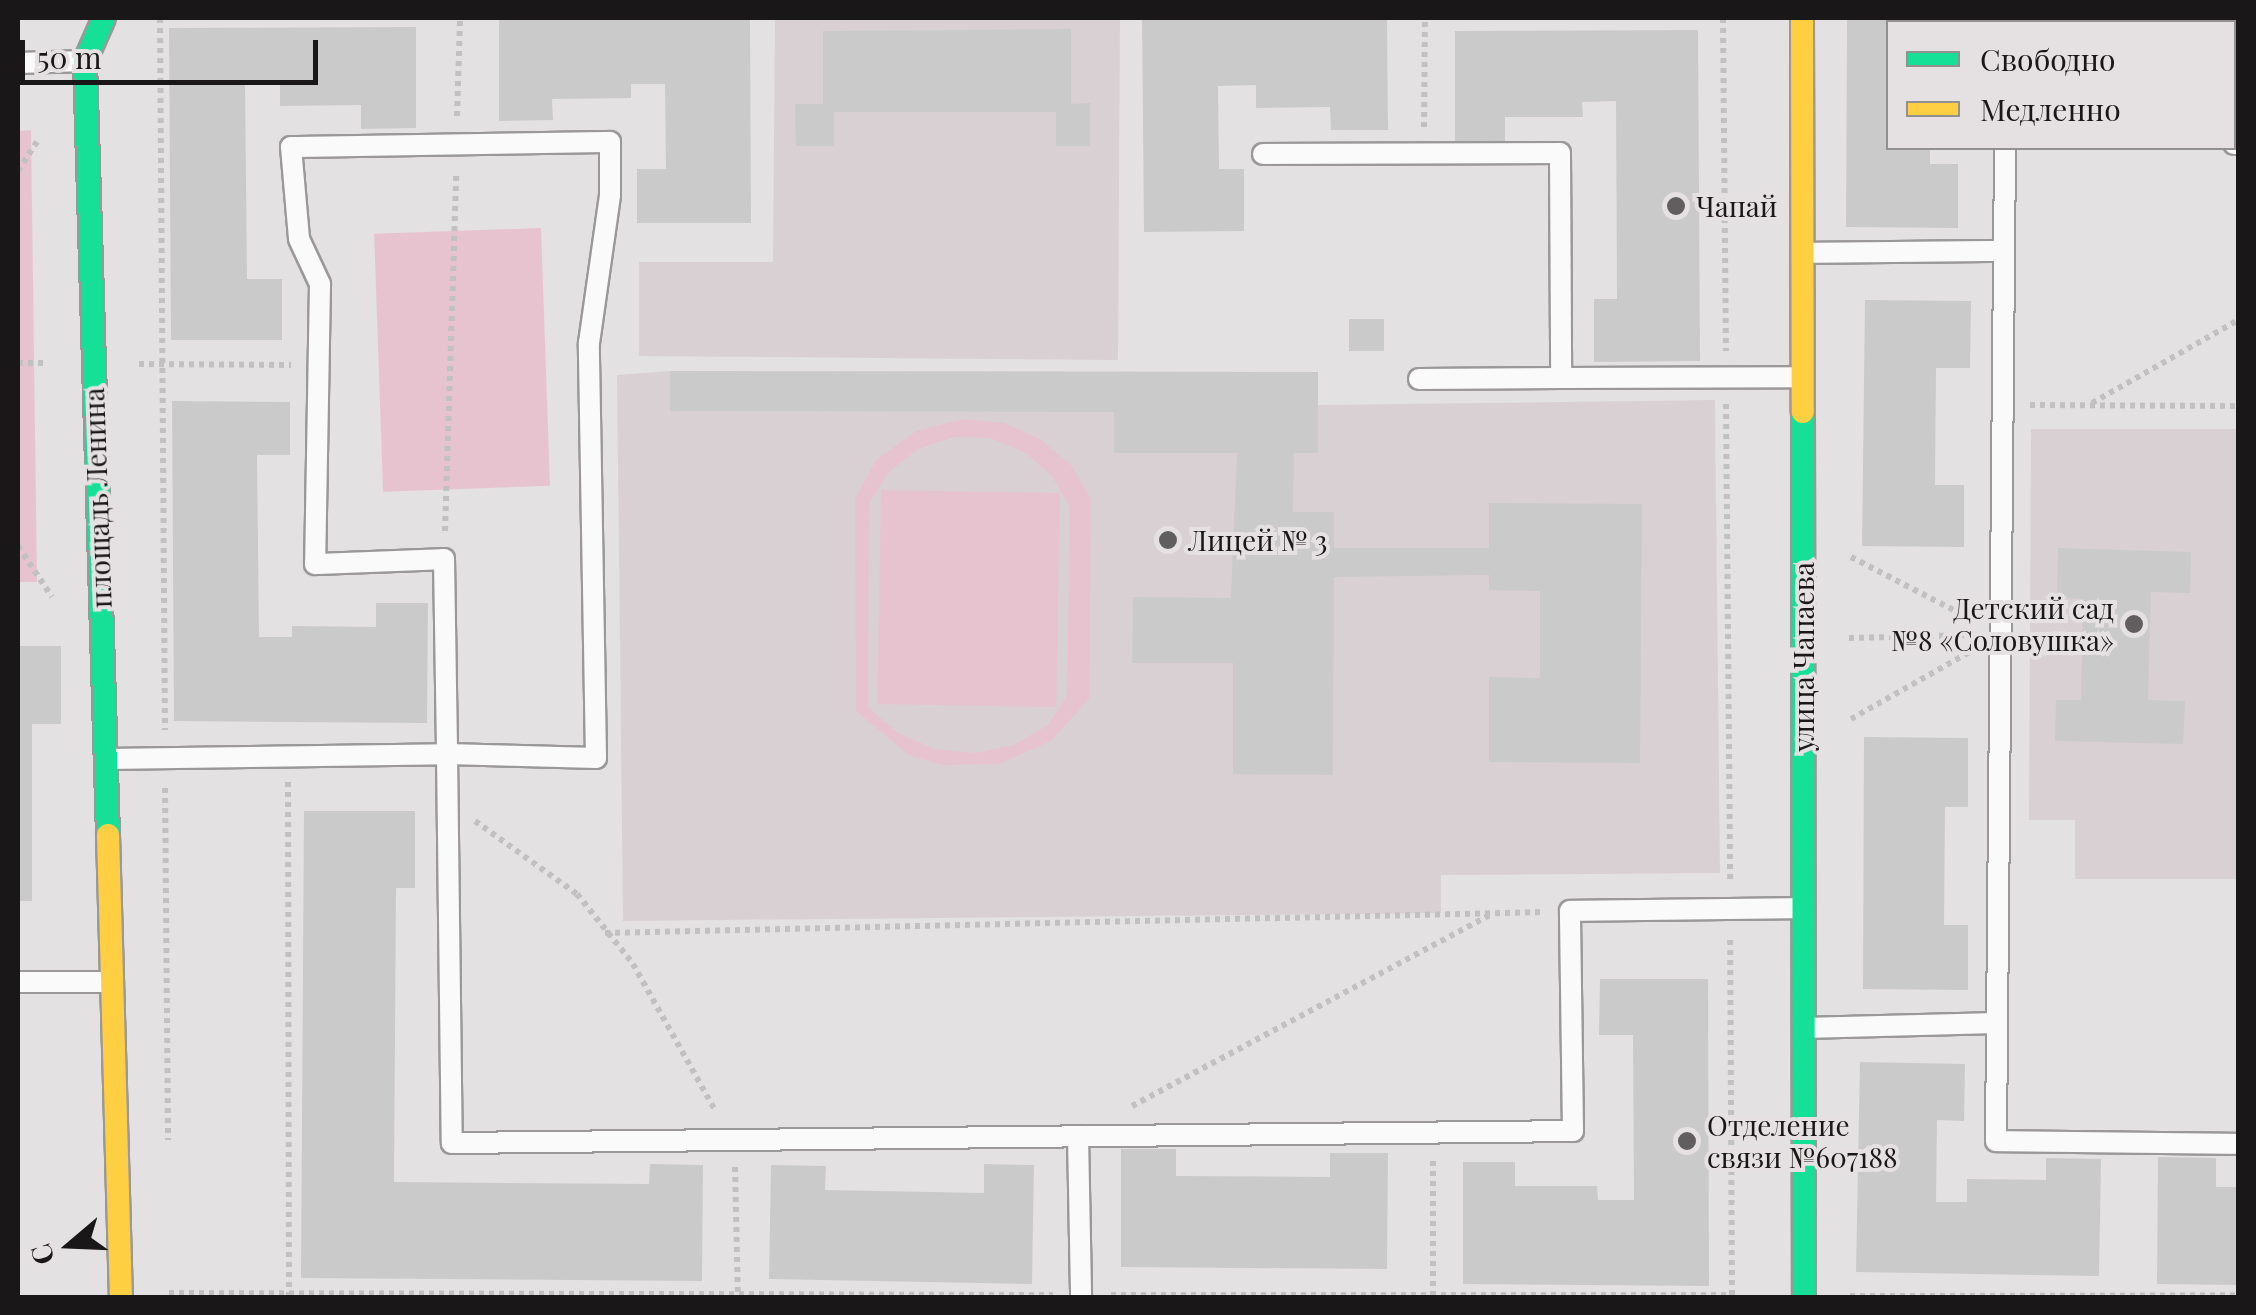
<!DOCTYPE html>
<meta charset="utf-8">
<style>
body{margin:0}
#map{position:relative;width:2256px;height:1315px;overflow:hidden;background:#e4e1e2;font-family:"Playfair Display",serif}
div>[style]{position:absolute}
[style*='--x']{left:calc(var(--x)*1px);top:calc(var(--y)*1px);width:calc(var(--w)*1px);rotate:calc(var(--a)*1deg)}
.built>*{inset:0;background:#d9d0d3}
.green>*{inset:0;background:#e7c3d0;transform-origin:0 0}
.building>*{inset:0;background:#cbcacb;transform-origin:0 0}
.path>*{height:6px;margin-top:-3px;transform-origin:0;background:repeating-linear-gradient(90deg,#c2c1c1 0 5px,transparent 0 10px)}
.roads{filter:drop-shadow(2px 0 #9a9899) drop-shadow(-2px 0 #9a9899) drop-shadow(0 2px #9a9899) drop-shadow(0 -2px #9a9899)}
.lane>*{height:20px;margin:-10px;padding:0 10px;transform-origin:10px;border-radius:10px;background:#fbfafb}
.fast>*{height:22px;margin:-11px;padding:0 11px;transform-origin:11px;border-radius:11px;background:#16e098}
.slow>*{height:22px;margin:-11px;padding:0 11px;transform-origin:11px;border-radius:11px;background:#ffcf43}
.dots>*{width:28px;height:28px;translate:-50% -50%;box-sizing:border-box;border:5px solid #e5e0e1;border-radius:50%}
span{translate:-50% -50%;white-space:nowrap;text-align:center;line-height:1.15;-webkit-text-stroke:8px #e5e0e1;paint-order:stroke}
.poi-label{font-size:28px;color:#191717}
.left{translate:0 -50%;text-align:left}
.right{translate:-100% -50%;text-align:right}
.street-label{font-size:28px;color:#191717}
.frame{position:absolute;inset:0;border:20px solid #191717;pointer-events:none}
.legend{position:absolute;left:1886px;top:20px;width:350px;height:130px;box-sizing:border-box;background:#e5e0e1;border:2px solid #939090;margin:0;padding:12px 18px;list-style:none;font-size:30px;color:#191717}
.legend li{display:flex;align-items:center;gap:20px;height:50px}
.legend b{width:50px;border:2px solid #939090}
.north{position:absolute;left:20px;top:1195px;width:100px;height:100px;-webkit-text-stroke:8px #e5e0e1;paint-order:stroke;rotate:251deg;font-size:28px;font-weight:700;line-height:40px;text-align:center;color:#191717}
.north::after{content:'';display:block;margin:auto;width:35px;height:45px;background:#191717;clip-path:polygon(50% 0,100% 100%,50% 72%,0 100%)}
.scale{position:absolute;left:20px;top:40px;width:298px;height:45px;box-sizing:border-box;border:5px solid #191717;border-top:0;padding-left:12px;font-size:30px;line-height:35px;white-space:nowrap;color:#191717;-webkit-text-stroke:8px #e5e0e1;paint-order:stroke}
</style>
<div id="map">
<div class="built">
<i style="clip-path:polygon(775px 18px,1120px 18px,1118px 360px,639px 356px,639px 262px,773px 262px)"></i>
<i style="clip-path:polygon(670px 371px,1318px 372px,1318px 405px,1715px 400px,1720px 873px,1441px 875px,1441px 913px,623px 921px,617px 375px)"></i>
<i style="clip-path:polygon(2031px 429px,2238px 429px,2238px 879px,2075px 879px,2075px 820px,2029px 820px)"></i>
</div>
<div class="green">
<i style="clip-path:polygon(31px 130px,37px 582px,18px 582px,18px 131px)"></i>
<i style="left:541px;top:228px;width:258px;height:167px;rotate:88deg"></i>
<i style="clip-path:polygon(evenodd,964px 419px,1004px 423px,1040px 439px,1071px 465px,1091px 499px,1089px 699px,1051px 741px,999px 764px,942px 765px,909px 755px,856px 711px,855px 499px,876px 460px,916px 431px,964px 419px,954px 437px,990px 438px,1024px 452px,1051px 475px,1070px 506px,1067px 696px,1048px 725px,1014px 745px,975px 753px,935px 749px,898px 733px,868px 707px,869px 503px,889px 472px,918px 449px,954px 437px)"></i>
<i style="left:881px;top:490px;width:179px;height:214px;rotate:1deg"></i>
</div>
<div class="building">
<i style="clip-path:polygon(499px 18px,750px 18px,751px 223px,637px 223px,637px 169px,666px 169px,665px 84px,631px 84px,631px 98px,552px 99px,553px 120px,499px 121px)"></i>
<i style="clip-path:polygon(1142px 18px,1387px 18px,1388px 130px,1331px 130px,1330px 107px,1256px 108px,1256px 85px,1218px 86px,1219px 169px,1244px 169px,1244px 231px,1144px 232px)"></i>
<i style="clip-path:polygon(1847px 18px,2103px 18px,2103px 22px,1888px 22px,1888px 148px,1930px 148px,1930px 164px,1958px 164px,1958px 228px,1846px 227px)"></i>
<i style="clip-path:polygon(2167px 18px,2238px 18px,2238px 96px,2234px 22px)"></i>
<i style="clip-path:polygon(416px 27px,416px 128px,361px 129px,361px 105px,280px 106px,280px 83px,245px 82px,247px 279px,282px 279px,282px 340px,171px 340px,169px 28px)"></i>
<i style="clip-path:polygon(1071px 29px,1071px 104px,1090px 103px,1090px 146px,1056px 146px,1056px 112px,834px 112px,834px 146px,796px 146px,795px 104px,823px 104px,823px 31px)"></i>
<i style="clip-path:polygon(1698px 30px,1700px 361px,1594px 362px,1594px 299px,1617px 299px,1616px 101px,1582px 102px,1583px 117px,1505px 117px,1505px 141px,1455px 142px,1455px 31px)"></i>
<i style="clip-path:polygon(1865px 300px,1971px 301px,1970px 368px,1936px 368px,1935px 485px,1964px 485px,1964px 547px,1862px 546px)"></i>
<i style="left:1349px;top:319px;width:35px;height:32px"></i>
<i style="clip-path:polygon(670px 371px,1318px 372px,1318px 453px,1294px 453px,1293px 512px,1334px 512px,1334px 548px,1489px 548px,1489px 503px,1642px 504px,1640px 763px,1489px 762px,1489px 677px,1540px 678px,1540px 591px,1489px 590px,1489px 575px,1334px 577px,1333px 775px,1233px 774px,1233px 663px,1132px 663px,1133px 597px,1231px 598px,1237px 453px,1114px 453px,1114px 412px,670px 411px)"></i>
<i style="clip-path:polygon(172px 401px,290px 402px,290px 455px,257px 455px,259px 637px,292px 637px,292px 626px,376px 627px,376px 603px,428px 603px,427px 723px,174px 721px)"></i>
<i style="clip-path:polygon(2058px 548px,2191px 552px,2190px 593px,2151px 592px,2148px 700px,2185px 701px,2183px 744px,2055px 741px,2056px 700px,2081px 700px,2083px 599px,2057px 598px)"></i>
<i style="clip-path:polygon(18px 646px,61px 646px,61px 724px,32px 724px,32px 901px,18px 901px)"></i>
<i style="clip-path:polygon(1864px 737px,1968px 738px,1968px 807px,1945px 807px,1944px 925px,1968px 925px,1968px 990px,1863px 989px)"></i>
<i style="clip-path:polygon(304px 811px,415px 811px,415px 888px,396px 888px,394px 1182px,649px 1184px,650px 1164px,703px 1165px,702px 1281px,301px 1278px)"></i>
<i style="clip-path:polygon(1600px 979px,1708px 979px,1709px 1286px,1463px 1284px,1463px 1162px,1515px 1162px,1515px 1186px,1597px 1186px,1598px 1200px,1634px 1200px,1633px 1035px,1599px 1035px)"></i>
<i style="clip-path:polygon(1860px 1062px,1965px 1064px,1964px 1121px,1937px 1120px,1936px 1202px,1967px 1202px,1967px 1179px,2046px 1180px,2046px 1158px,2101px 1159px,2099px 1276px,1856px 1272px)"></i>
<i style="clip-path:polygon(1121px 1149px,1176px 1149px,1176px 1176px,1330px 1177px,1330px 1153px,1388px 1153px,1387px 1269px,1121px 1267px)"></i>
<i style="clip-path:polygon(2158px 1157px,2216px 1158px,2216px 1187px,2238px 1187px,2238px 1285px,2157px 1284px)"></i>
<i style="clip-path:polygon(984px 1164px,1034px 1165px,1032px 1284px,769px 1279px,771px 1165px,826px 1166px,825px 1190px,984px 1193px)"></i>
</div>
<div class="path">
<i style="--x:160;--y:18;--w:712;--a:89.6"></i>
<i style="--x:1723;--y:18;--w:333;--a:89.5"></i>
<i style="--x:2142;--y:22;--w:4;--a:-90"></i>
<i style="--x:457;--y:116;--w:98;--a:-88.2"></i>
<i style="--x:1424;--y:127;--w:109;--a:-89.5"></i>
<i style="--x:18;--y:171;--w:37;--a:-57"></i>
<i style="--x:18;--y:363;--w:28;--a:0"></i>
<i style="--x:139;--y:364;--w:152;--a:0.4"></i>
<i style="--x:2092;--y:403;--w:168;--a:-29.6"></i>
<i style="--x:1726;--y:404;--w:477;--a:89.5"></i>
<i style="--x:2030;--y:405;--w:208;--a:0.3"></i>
<i style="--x:445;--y:531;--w:357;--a:-88.2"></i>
<i style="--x:18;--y:546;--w:61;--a:56.3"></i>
<i style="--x:1851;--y:557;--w:137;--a:27.3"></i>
<i style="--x:1849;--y:638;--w:123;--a:-1.4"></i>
<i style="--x:1851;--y:719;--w:138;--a:-29.5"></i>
<i style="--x:288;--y:782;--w:514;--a:89.89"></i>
<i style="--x:165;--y:788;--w:352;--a:89.5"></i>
<i style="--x:475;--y:821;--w:125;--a:35.6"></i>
<i style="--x:577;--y:894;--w:90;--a:51.3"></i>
<i style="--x:633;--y:964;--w:167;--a:60.7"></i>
<i style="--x:605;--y:933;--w:939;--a:-1.28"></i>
<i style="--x:1132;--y:1106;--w:407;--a:-28.1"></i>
<i style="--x:1433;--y:1161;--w:134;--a:90"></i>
<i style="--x:735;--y:1167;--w:129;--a:88.7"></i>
<i style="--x:169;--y:1293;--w:884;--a:0.13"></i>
<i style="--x:1111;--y:1295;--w:621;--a:0"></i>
<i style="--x:1732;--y:1295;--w:356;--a:-90.3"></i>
<i style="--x:1850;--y:1296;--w:388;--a:-0.1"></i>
</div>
<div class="roads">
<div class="lane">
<i style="--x:18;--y:63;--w:67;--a:-1.7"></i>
<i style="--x:2234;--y:144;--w:4;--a:0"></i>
<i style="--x:2005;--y:148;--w:993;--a:90.52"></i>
<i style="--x:1996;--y:1141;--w:242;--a:0.7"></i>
<i style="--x:1263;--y:154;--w:297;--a:-0.2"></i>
<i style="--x:1560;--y:153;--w:225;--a:89.7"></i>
<i style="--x:1561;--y:378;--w:240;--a:-0.2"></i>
<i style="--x:1804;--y:253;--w:199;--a:-0.6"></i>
<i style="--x:1419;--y:379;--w:142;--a:-0.4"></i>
<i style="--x:106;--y:759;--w:341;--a:-0.8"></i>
<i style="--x:447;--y:754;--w:149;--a:1.5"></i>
<i style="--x:596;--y:758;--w:415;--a:-91"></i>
<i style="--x:589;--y:343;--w:149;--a:-81.9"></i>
<i style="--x:610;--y:195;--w:53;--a:-90"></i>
<i style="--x:610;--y:142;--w:319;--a:179.1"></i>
<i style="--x:291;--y:147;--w:92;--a:85"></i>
<i style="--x:299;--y:239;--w:50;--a:65"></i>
<i style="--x:320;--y:284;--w:280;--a:91"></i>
<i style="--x:315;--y:564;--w:129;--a:-2.2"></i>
<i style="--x:444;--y:559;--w:195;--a:89.1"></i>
<i style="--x:447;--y:754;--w:389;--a:89.3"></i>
<i style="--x:452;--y:1143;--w:1121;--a:-0.61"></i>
<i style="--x:1573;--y:1131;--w:220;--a:-90.8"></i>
<i style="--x:1570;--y:911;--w:231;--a:-0.7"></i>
<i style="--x:18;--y:982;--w:90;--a:0"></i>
<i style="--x:1804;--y:1028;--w:193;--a:-1.5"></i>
<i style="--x:1078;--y:1136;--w:159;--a:88.9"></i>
</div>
<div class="fast">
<i style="--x:104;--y:18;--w:47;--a:113.8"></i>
<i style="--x:85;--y:61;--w:774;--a:88.3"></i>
<i style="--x:1803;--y:412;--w:886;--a:89.94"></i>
</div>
<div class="slow">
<i style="--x:1802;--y:18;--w:394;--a:89.9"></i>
<i style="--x:108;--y:835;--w:463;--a:88.4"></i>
</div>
</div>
<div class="dots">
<i style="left:1676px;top:206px;background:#605e5e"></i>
<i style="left:1168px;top:540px;background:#605e5e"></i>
<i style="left:2134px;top:624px;background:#605e5e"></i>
<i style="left:1687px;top:1141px;background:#605e5e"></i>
</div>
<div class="poi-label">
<span class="left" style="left:1696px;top:206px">Чапай</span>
<span class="left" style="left:1188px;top:540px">Лицей № 3</span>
<span class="right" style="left:2114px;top:624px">Детский сад<br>№8 «Соловушка»</span>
<span class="left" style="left:1707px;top:1141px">Отделение<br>связи №607188</span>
</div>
<div class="street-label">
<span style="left:97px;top:498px;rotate:-92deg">площадь Ленина</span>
<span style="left:1803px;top:657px;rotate:-90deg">улица Чапаева</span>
</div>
<div class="frame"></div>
<ul class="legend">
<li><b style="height:12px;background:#16e098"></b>Свободно</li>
<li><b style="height:12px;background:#ffcf43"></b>Медленно</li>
</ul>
<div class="north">С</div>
<div class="scale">50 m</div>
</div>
